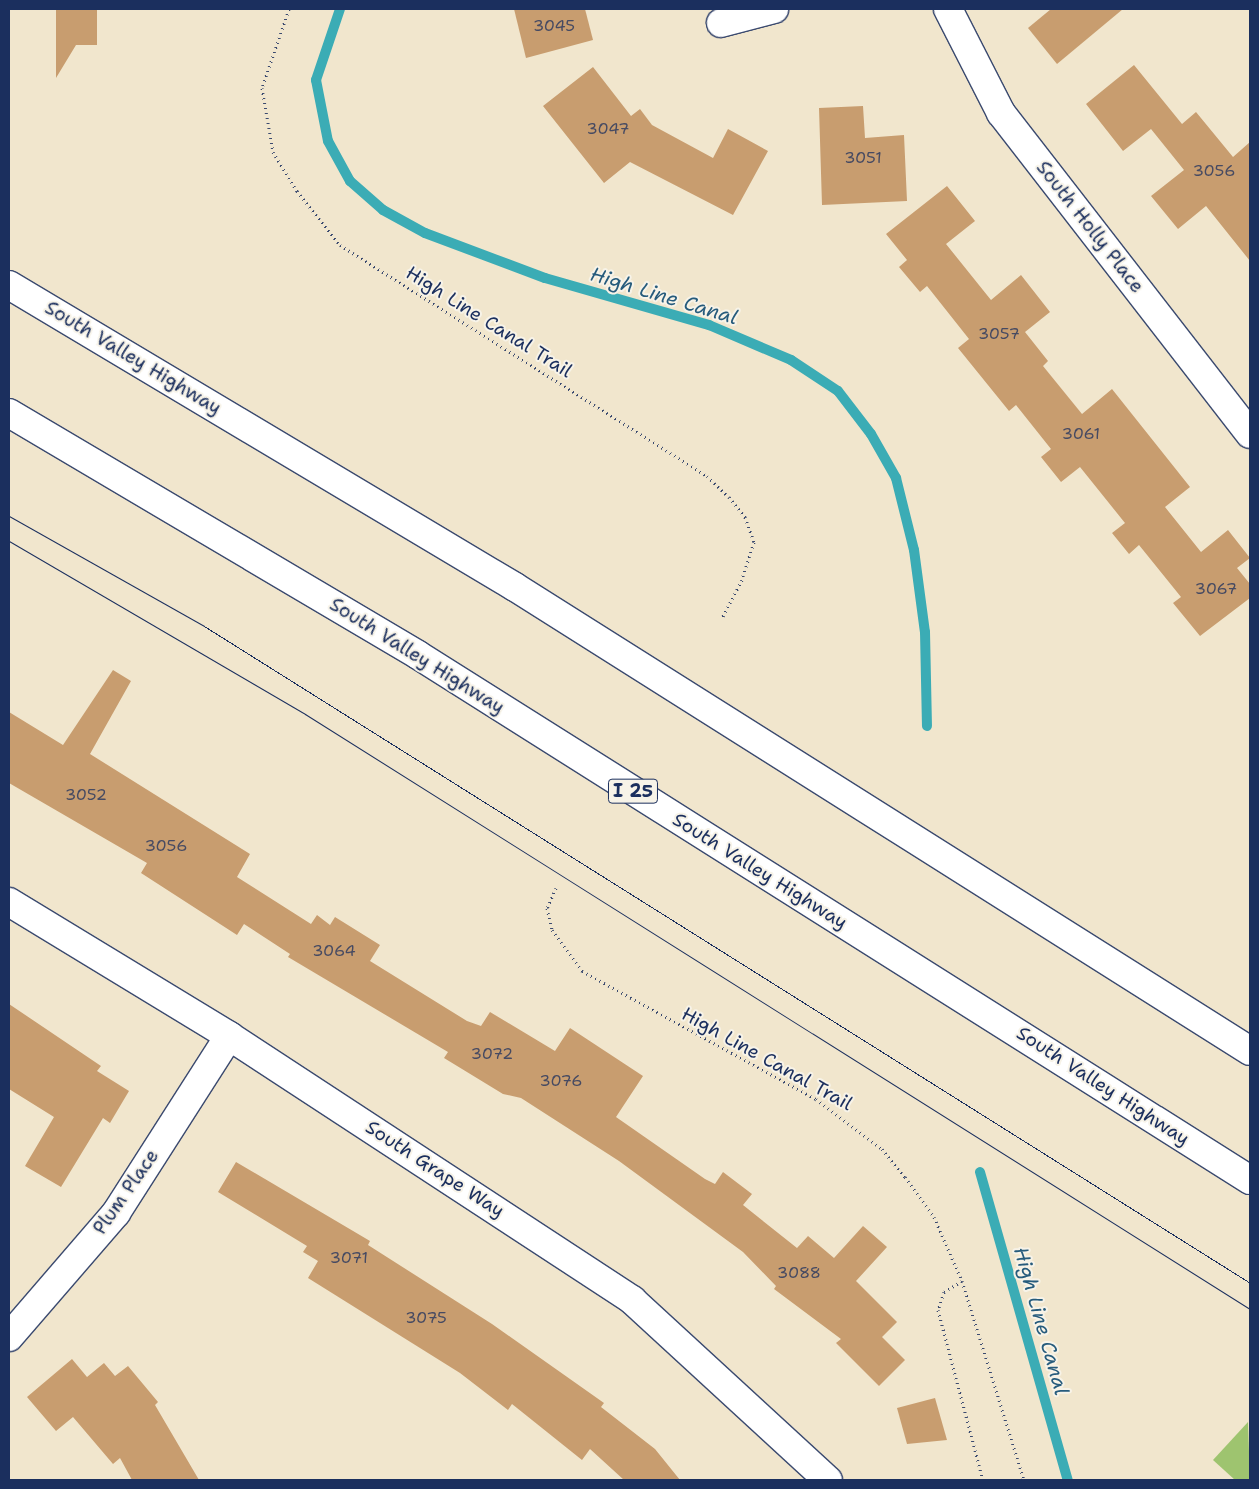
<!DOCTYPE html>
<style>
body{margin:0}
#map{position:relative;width:1259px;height:1489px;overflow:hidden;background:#f1e6cd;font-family:"Shantell Sans",sans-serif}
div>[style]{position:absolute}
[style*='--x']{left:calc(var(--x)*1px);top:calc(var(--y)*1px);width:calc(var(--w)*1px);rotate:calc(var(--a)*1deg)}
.green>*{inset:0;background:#9ec46f}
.stream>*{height:10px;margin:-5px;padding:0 5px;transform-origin:5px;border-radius:5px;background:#3bacb5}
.building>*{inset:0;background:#c89d6f}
.path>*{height:3px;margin-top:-1.5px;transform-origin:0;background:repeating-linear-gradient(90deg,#3b4a6f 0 1px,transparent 0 5px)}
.roads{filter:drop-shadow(1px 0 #3b4a6f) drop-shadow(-1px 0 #3b4a6f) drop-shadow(0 1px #3b4a6f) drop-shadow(0 -1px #3b4a6f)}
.street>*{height:28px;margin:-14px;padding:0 14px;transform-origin:14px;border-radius:14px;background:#fff}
.highway>*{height:28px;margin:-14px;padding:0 14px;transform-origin:14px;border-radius:14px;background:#fff}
.tram>*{height:1px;margin:-0.5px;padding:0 0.5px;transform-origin:0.5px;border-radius:0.5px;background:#1b2f5e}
span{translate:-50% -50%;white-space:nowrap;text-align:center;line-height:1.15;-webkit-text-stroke:4px #f7f3e8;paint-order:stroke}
.number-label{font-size:16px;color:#464a62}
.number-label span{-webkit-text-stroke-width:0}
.shield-label span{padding:1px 4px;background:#f7f3e8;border:1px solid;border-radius:4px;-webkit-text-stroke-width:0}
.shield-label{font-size:18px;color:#1b2f5e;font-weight:700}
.street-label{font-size:19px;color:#1b2f5e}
.water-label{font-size:20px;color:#265b7c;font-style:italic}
.frame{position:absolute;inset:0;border:10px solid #1b2f5e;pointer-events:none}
</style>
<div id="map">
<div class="green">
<i style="clip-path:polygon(1248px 1422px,1250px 1480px,1235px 1480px,1213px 1460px)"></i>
</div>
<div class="stream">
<i style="--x:340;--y:9;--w:75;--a:108.7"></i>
<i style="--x:316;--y:80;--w:62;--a:78.9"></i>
<i style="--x:328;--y:141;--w:46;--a:61.2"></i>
<i style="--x:350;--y:181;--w:44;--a:41.3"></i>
<i style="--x:383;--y:210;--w:48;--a:28.7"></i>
<i style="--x:425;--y:233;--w:128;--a:20.6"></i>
<i style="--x:545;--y:278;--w:171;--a:16"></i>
<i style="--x:709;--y:325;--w:89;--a:23.1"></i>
<i style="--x:791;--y:360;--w:56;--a:33.4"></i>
<i style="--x:838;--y:391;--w:54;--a:52.5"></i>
<i style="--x:871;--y:434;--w:51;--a:60.4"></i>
<i style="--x:896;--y:478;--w:74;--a:76"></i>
<i style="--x:914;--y:550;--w:83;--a:82.4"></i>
<i style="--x:925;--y:632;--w:94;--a:88.8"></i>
<i style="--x:980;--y:1172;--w:320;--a:74.1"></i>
</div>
<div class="building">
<i style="clip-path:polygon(56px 9px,97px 9px,97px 45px,76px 45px,56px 78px)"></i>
<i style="clip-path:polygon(514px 9px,585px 9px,593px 40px,526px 58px)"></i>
<i style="clip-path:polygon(1051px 9px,1123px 9px,1057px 64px,1028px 28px)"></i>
<i style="clip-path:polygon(1134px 65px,1182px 124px,1196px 112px,1233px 157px,1250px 142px,1250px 261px,1206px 206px,1178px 229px,1151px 196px,1184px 170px,1151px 129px,1123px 151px,1086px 104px)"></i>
<i style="clip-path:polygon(593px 67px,631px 116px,640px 109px,652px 125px,713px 158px,728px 129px,768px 151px,733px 215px,630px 162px,604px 183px,543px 106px)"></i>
<i style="clip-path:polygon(863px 106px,865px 138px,904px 135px,907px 201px,822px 205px,819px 108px)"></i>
<i style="clip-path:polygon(947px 186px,975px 221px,946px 244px,991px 300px,1021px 275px,1050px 312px,1025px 332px,1048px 361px,1043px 366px,1082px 414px,1112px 389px,1190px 487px,1165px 507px,1201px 552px,1228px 530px,1250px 558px,1237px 568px,1250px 584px,1250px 598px,1200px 636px,1173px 603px,1181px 597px,1139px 545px,1129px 554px,1112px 533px,1125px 523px,1080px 467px,1061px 482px,1041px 457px,1051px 449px,1016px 405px,1009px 411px,958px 348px,969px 339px,927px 286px,920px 292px,899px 267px,907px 260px,886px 234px)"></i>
<i style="clip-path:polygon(113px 670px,131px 681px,90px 754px,250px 854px,237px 877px,311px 924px,317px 915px,330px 925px,335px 917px,380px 945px,370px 961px,467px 1021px,481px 1026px,490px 1012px,555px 1051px,570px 1028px,643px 1076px,616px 1117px,705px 1179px,715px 1184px,723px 1172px,752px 1194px,743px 1205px,797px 1248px,808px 1236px,834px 1258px,863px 1226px,887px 1247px,856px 1281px,897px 1322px,882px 1337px,905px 1360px,879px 1386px,836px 1343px,841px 1339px,774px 1289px,776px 1286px,743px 1252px,619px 1161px,521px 1098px,503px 1094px,444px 1058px,448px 1052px,288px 957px,290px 954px,244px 924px,237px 935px,141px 873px,147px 863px,9px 783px,9px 712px,63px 745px)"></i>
<i style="clip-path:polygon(9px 1004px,101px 1066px,97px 1071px,129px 1091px,110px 1123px,103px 1118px,61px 1187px,25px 1166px,54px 1117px,9px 1089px)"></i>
<i style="clip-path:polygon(236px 1162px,370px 1241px,368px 1245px,492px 1324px,604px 1403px,601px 1407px,655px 1449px,680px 1480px,624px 1480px,590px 1449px,582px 1460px,512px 1404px,508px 1410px,460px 1373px,308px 1278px,318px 1261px,303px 1252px,307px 1246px,218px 1192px)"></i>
<i style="clip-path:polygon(72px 1359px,87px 1377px,104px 1363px,115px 1376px,128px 1366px,158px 1402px,155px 1405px,199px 1480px,132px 1480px,120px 1458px,113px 1464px,73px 1417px,56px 1431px,27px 1397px)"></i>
<i style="clip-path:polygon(935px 1398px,947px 1440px,907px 1444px,897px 1408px)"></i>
</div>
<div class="path">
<i style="--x:289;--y:9;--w:83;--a:108.9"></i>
<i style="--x:262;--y:88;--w:65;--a:80.2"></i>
<i style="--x:273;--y:152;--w:46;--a:58.4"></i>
<i style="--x:297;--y:191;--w:69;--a:51.5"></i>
<i style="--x:340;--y:245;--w:434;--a:32.2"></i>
<i style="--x:707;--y:476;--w:30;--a:44"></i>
<i style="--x:729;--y:497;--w:26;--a:51"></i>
<i style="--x:745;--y:517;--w:27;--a:70"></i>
<i style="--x:754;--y:542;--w:40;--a:108"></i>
<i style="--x:742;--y:580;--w:43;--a:117.8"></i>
<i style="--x:556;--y:888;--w:22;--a:114"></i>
<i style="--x:547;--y:908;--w:23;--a:77"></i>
<i style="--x:552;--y:930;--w:51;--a:53.8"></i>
<i style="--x:582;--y:971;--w:267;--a:28.7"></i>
<i style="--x:816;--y:1099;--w:83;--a:37.1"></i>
<i style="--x:882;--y:1149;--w:36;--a:51"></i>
<i style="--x:905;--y:1177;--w:49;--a:54.1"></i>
<i style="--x:934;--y:1217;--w:70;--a:66.4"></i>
<i style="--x:962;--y:1281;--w:208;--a:72.7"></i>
<i style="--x:962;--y:1281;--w:21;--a:149"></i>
<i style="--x:944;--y:1292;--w:19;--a:108"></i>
<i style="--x:938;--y:1310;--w:176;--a:75.2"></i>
</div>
<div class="roads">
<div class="street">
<i style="--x:948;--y:9;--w:117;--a:63"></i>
<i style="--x:1001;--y:113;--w:406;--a:52.2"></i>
<i style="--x:721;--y:23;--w:55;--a:-14.8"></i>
<i style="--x:9;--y:902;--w:258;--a:31.3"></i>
<i style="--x:229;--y:1036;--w:482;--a:33.2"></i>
<i style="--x:632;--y:1300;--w:266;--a:42.6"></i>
<i style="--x:9;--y:1337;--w:164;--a:-49.2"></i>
<i style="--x:116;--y:1213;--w:210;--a:-57.4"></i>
</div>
<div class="highway">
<i style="--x:9;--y:285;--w:589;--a:30.83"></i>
<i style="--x:515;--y:587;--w:869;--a:32.26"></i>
<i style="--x:9;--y:413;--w:475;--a:30.6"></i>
<i style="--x:418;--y:655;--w:984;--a:32.25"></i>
</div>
</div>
<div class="tram">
<i style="--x:9;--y:516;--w:224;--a:29.4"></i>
<i style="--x:204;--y:626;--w:1235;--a:32.13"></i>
<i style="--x:9;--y:541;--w:343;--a:30.3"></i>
<i style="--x:305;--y:714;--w:1117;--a:32.2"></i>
</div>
<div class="number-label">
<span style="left:554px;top:26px">3045</span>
<span style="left:608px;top:129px">3047</span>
<span style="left:863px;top:158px">3051</span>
<span style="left:1214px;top:171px">3056</span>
<span style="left:999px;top:334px">3057</span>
<span style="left:1081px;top:434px">3061</span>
<span style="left:1216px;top:589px">3067</span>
<span style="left:86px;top:795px">3052</span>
<span style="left:166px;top:846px">3056</span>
<span style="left:334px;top:951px">3064</span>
<span style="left:492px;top:1054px">3072</span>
<span style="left:561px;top:1081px">3076</span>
<span style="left:349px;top:1258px">3071</span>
<span style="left:799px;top:1273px">3088</span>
<span style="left:426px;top:1318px">3075</span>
</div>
<div class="shield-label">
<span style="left:633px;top:791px">I 25</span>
</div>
<div class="street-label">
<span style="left:1090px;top:227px;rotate:52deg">South Holly Place</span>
<span style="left:489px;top:322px;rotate:32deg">High Line Canal Trail</span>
<span style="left:133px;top:358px;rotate:31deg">South Valley Highway</span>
<span style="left:417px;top:656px;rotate:32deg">South Valley Highway</span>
<span style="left:760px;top:871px;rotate:32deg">South Valley Highway</span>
<span style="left:767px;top:1059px;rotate:29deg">High Line Canal Trail</span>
<span style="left:1103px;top:1086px;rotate:33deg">South Valley Highway</span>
<span style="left:435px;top:1169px;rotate:33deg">South Grape Way</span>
<span style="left:126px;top:1192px;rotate:-55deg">Plum Place</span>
</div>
<div class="water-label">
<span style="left:664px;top:296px;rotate:17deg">High Line Canal</span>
<span style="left:1041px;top:1321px;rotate:74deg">High Line Canal</span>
</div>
<div class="frame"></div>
</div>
